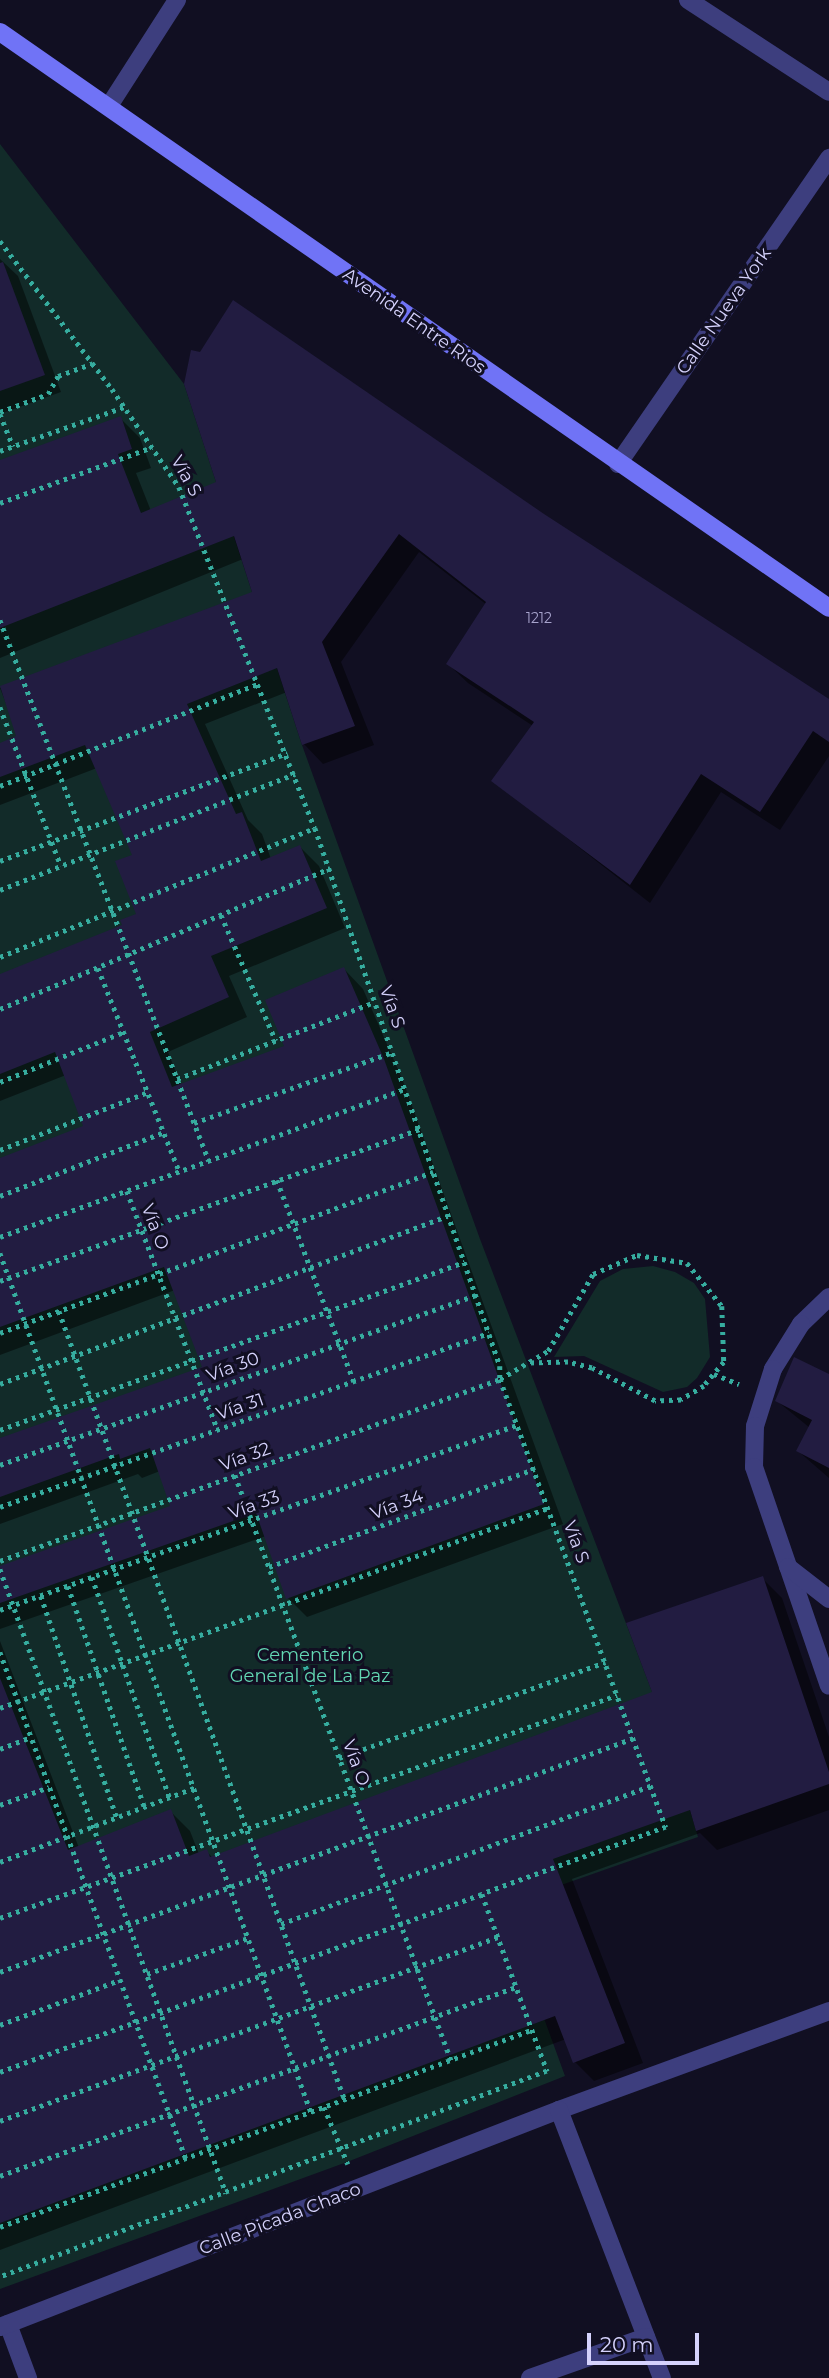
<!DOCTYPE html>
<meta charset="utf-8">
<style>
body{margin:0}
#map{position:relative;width:829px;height:2378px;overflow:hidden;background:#110f22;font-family:Montserrat,sans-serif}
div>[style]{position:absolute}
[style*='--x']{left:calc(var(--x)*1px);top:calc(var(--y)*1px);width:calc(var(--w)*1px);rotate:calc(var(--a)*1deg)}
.green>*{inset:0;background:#122b29}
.shadow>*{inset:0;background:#0007}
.building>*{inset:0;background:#221c41}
.path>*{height:4.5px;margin-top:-2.25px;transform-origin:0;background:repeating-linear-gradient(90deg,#36ad9f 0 3.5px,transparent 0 8.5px)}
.service>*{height:18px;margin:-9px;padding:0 9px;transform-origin:9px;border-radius:9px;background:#3d3e7e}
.minor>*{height:18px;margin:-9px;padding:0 9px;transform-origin:9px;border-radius:9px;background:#3d3e7e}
.secondary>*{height:18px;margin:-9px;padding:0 9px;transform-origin:9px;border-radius:9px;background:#7073f6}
span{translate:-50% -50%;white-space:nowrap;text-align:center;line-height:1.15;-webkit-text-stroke:6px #110f22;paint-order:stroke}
.number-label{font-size:14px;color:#a8a4cd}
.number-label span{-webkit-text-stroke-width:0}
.street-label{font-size:18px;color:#d5d2fc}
.park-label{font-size:18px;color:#63d8b4}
.scale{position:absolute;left:587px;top:2333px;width:112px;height:32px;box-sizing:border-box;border:4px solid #d5d2fc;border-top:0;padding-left:9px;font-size:21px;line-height:24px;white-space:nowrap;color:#d5d2fc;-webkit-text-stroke:5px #110f22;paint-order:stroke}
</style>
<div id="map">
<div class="green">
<i style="clip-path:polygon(0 144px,184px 384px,302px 745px,480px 1239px,662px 1718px,698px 1837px,510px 1903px,505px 1911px,565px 2076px,347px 2162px,0 2289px)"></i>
<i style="clip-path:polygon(653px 1266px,675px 1272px,694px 1283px,705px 1299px,710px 1357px,697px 1378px,687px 1387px,663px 1392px,584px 1356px,554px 1357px,600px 1281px,623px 1269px)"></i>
</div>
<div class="shadow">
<i style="clip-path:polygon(0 259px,18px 276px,61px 392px,0 414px)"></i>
<i style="clip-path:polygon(120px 418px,140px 438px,151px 468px,136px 473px,151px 511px,543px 515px,829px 701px,829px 756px,780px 830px,721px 792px,650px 903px,493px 780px,533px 726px,468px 683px,448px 664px,487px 605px,419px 552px,341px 662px,374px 745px,323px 764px,304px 744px,287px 692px,205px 724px,248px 820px,262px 834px,271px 859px,300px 847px,319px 866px,345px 928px,229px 976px,247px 1017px,168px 1052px,181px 1085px,286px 1047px,344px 969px,363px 989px,403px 1081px,563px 1524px,307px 1617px,288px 1598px,266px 1536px,0 1629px,0 1568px,173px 1507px,160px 1471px,142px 1478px,138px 1474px,0 1524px,0 1440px,204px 1368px,175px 1290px,0 1355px,0 1160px,85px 1127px,66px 1075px,0 1101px,0 975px,125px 926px,138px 915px,134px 856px,97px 768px,0 805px,0 745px,19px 737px,0 688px,254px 593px,243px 559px,0 658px,0 463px)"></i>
<i style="clip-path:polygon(829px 1376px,829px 1478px,798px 1451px,810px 1428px,777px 1401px)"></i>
<i style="clip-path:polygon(762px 1578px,782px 1598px,829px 1737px,829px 1810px,717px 1850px,700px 1833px,572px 1879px,643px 2063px,594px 2081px,575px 2062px,566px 2039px,0 2250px,0 1641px,79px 1848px,170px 1811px,190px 1831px,199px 1854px,206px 1851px,213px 1858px,654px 1693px)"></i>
</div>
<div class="building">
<i style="clip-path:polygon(3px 262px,45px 375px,0 391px,0 263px)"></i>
<i style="clip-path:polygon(233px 300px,544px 514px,829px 699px,829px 742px,813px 731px,760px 812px,701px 774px,630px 885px,491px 781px,534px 722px,446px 664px,486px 602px,399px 534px,322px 642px,355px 726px,302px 745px,277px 668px,187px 704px,236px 814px,242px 812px,261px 861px,300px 845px,327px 908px,211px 956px,229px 997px,150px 1032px,172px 1087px,284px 1046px,265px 1000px,344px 967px,384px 1059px,544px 1504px,286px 1599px,256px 1513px,0 1603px,0 1566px,170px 1506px,150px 1448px,120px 1459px,119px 1454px,0 1497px,0 1438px,202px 1367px,164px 1267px,0 1327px,0 1158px,83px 1126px,55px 1052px,0 1074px,0 974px,122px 925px,120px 920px,136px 914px,115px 861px,132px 855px,85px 745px,0 777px,0 743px,16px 736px,0 686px,252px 592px,234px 536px,0 628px,0 460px,121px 416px,132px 449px,118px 454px,141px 513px,216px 482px,184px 384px,191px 350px,200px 352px)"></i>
<i style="clip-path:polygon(794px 1357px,829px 1374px,829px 1468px,796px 1451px,812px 1420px,775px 1401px)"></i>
<i style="clip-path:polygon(763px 1576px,829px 1772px,829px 1784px,696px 1831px,690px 1810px,553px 1859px,625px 2043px,573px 2063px,555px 2016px,0 2223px,0 1678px,68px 1850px,171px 1809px,189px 1856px,207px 1849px,210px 1857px,652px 1692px,626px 1623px)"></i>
</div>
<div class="path">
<i style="--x:0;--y:241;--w:186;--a:52.9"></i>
<i style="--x:112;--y:389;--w:119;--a:55.6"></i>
<i style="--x:179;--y:487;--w:367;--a:68.3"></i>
<i style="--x:315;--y:828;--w:569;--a:71.02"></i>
<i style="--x:500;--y:1366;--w:13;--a:90"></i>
<i style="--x:500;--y:1379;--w:478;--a:69.7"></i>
<i style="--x:666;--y:1827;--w:196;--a:160"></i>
<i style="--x:482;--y:1894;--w:189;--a:69.8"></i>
<i style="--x:547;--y:2071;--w:585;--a:159.36"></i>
<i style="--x:0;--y:412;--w:51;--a:-20.6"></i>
<i style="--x:48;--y:394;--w:21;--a:-61"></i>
<i style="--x:58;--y:376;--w:37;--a:-20"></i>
<i style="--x:0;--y:414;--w:35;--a:68"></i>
<i style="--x:0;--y:451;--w:132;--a:-19.5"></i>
<i style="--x:0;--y:503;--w:162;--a:-20.2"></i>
<i style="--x:0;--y:620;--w:580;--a:68.88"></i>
<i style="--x:0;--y:707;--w:170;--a:69"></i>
<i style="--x:0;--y:786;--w:280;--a:-21.6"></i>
<i style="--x:0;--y:861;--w:307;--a:-20.6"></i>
<i style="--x:0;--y:890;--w:317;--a:-21.5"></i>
<i style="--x:221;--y:915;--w:137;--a:66.4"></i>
<i style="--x:0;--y:957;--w:340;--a:-22.3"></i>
<i style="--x:98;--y:968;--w:219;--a:68.2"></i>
<i style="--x:0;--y:1009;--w:359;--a:-23.1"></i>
<i style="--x:177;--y:1079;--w:212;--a:-21.3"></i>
<i style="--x:0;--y:1082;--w:134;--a:-22"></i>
<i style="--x:194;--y:1123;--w:211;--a:-19.6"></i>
<i style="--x:0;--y:1150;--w:159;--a:-21.4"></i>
<i style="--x:277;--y:1180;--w:216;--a:69.1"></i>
<i style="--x:127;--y:1191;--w:256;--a:69.2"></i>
<i style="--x:0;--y:1196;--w:176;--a:-21.3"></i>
<i style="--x:0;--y:1237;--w:431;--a:-20.1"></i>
<i style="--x:0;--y:1253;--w:914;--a:70.1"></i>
<i style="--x:0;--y:1281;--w:446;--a:-19.9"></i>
<i style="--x:59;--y:1311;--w:839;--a:70.08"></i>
<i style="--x:0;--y:1333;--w:462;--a:-20.4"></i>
<i style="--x:714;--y:1374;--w:27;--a:22"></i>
<i style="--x:0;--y:1384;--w:478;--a:-20.6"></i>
<i style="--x:0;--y:1430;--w:494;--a:-19.9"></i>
<i style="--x:0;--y:1465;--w:505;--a:-19.65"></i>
<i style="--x:235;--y:1475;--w:624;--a:69.73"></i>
<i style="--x:0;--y:1507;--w:519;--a:-19.59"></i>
<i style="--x:0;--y:1561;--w:532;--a:-20"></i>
<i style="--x:500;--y:1379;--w:56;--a:-30.3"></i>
<i style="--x:548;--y:1351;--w:89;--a:-59.7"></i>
<i style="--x:593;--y:1274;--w:48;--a:-23.4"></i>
<i style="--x:637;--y:1255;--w:51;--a:9.1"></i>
<i style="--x:687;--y:1263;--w:55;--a:50.9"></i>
<i style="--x:722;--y:1306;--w:56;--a:88"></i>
<i style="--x:724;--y:1362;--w:31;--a:130"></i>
<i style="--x:704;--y:1386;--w:27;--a:149"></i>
<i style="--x:681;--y:1400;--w:26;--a:178"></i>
<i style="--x:655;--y:1401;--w:71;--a:-152.4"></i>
<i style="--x:592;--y:1368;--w:25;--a:-166"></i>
<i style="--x:568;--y:1362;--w:40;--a:178.6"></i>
<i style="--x:269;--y:1567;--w:283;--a:-20.3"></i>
<i style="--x:0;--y:1569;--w:664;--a:70.09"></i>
<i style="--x:92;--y:1577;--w:234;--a:70.6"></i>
<i style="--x:68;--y:1586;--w:235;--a:70.9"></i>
<i style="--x:41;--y:1596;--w:235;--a:71.1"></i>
<i style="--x:0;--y:1610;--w:549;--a:-19.69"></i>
<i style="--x:0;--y:1652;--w:540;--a:69.85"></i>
<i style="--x:0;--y:1708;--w:583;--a:-20.05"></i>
<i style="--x:0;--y:1749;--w:33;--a:-21"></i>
<i style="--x:339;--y:1758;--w:283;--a:-19.8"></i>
<i style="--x:0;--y:1805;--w:52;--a:-20.2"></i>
<i style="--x:0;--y:1862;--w:208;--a:-20.9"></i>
<i style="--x:0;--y:1918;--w:656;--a:-19.87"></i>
<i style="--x:281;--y:1924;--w:395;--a:-20.5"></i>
<i style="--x:0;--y:1972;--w:676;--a:-20.26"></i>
<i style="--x:147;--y:1974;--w:107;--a:-19.6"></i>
<i style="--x:0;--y:2025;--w:128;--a:-20.6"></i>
<i style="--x:0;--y:2072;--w:514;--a:-20.27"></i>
<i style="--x:324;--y:2107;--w:62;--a:67.2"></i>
<i style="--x:0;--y:2121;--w:531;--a:-20.28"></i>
<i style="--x:0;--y:2176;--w:550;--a:-20.12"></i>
<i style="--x:0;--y:2227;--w:566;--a:-20.35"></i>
</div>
<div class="service">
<i style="--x:829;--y:1297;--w:39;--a:136"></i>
<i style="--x:801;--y:1324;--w:53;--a:121.9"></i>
<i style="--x:773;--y:1369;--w:60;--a:107.5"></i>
<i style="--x:755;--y:1426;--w:41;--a:91.4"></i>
<i style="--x:754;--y:1467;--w:231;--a:71.1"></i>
<i style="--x:788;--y:1567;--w:52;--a:38"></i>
<i style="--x:559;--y:2110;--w:288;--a:-20.1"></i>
</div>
<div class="minor">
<i style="--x:688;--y:0;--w:168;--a:33.1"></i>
<i style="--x:109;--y:106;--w:126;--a:-57.3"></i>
<i style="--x:618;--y:464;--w:372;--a:-55.4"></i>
<i style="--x:8;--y:2324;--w:58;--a:69.7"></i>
<i style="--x:0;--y:2327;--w:600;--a:-21.22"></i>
<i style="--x:559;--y:2110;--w:287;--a:69"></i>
<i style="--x:530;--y:2378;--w:123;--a:-19.5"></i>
</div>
<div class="secondary">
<i style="--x:0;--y:32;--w:1009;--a:34.79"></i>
</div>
<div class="number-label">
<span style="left:539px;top:618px">1212</span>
</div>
<div class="street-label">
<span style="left:724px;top:311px;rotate:-55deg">Calle Nueva York</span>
<span style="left:414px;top:321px;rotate:35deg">Avenida Entre Rios</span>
<span style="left:186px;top:476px;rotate:61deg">Vía S</span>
<span style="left:392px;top:1007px;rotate:71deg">Vía S</span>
<span style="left:155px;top:1227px;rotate:69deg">Vía O</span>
<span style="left:233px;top:1367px;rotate:-20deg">Vía 30</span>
<span style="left:240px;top:1407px;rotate:-19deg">Vía 31</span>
<span style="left:245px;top:1457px;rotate:-20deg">Vía 32</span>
<span style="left:254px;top:1505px;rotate:-20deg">Vía 33</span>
<span style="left:397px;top:1505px;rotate:-20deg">Vía 34</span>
<span style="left:576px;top:1542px;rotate:70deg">Vía S</span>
<span style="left:356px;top:1763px;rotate:70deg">Vía O</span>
<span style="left:280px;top:2219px;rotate:-21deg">Calle Picada Chaco</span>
</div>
<div class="park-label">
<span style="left:310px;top:1666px">Cementerio<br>General de La Paz</span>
</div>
<div class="scale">20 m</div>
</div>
